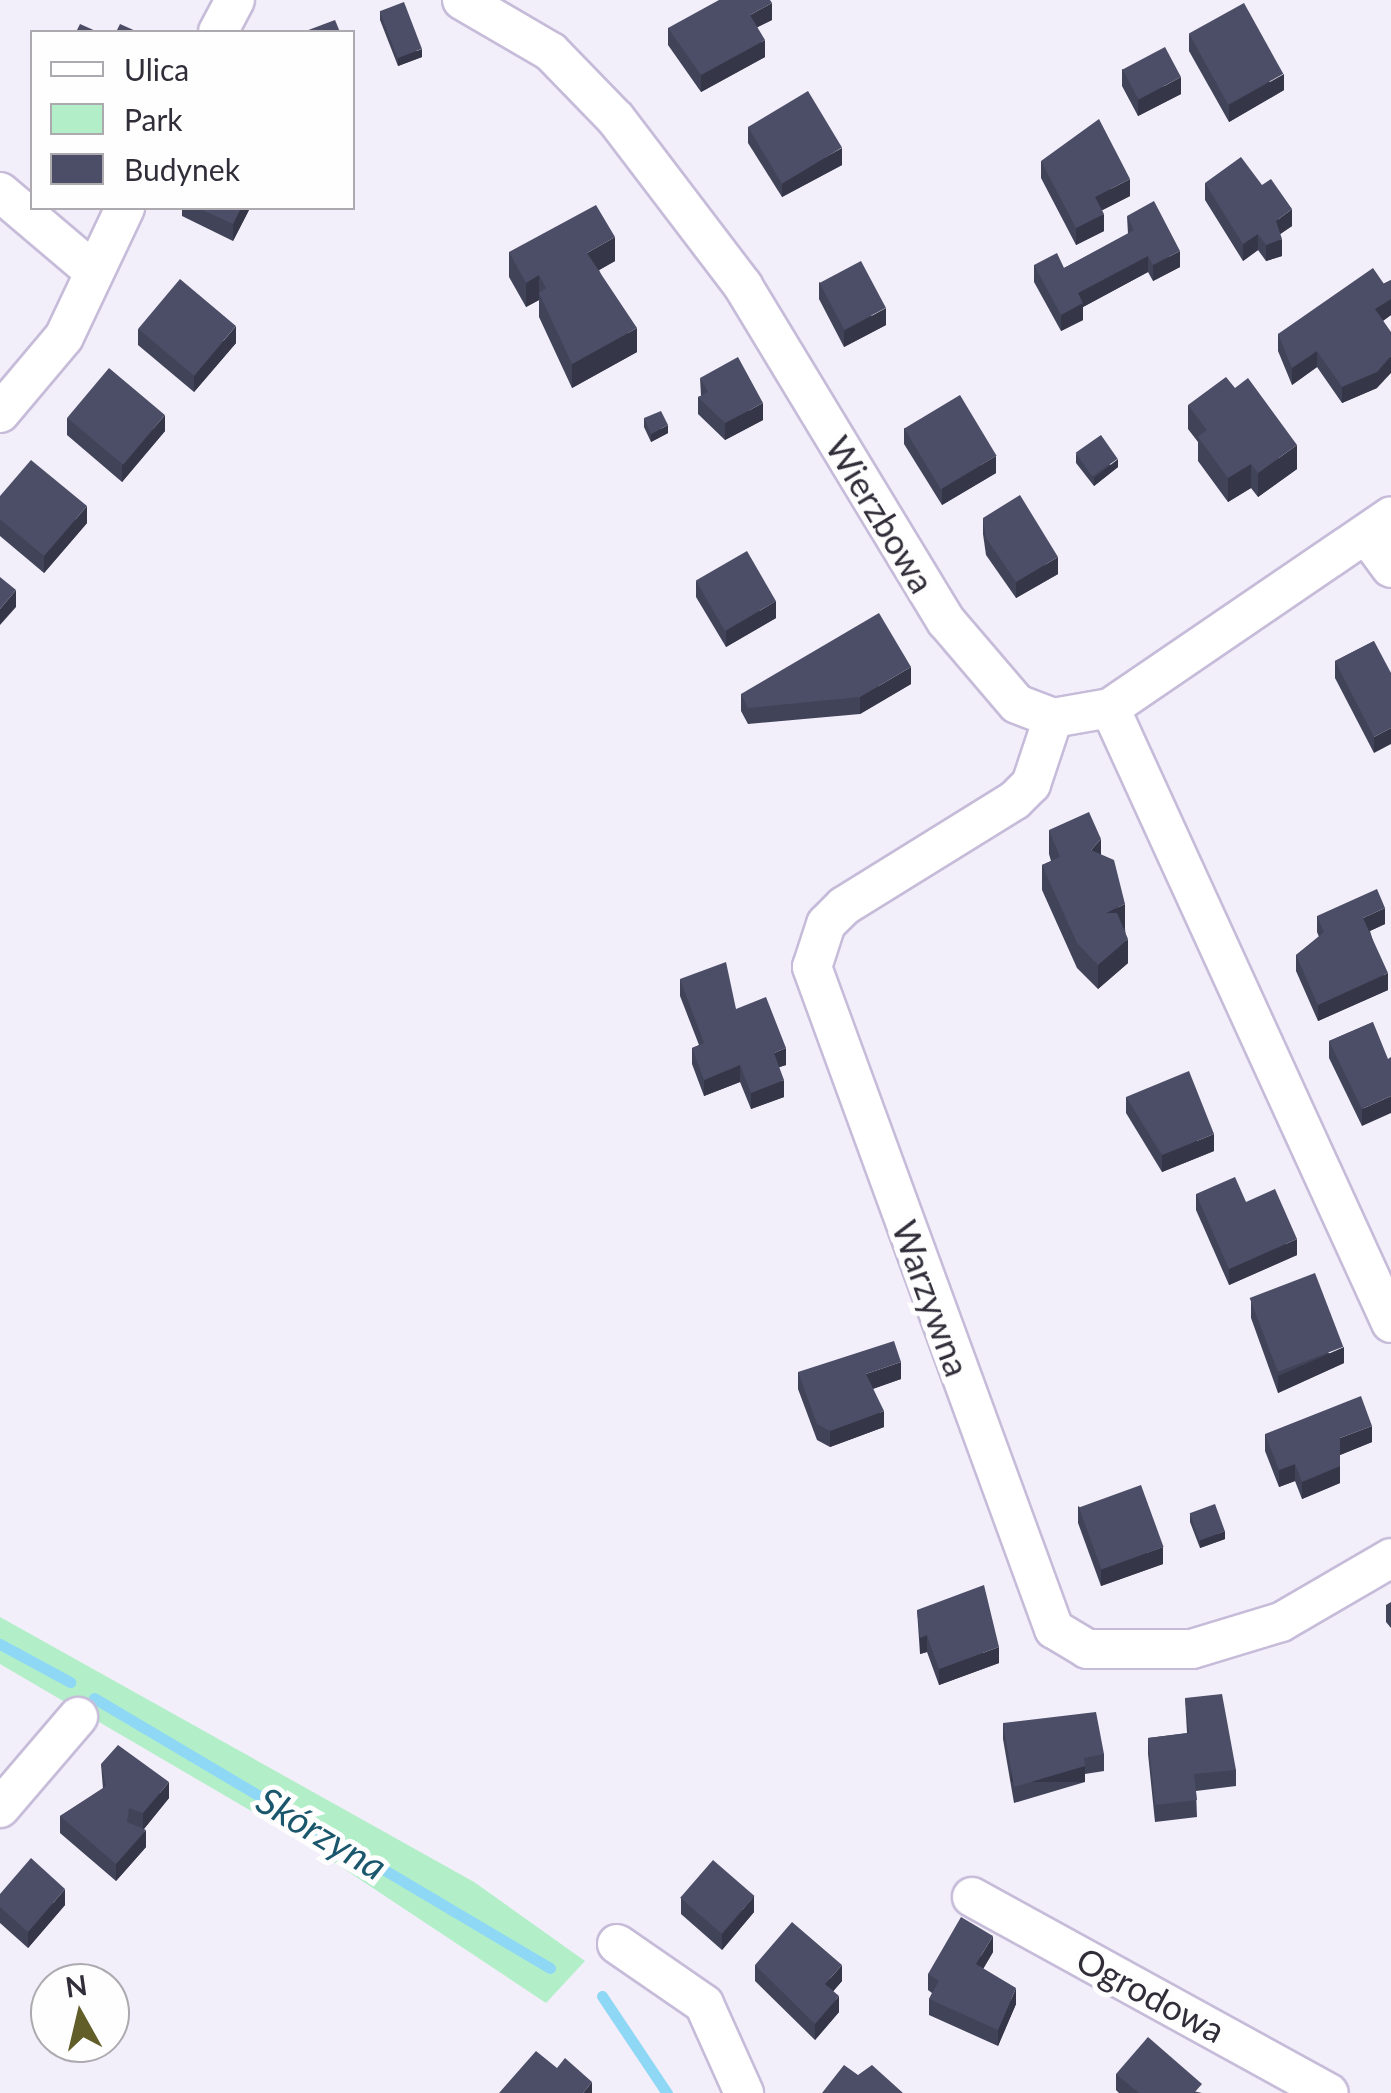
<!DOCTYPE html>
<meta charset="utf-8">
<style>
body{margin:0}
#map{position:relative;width:1391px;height:2093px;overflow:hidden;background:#f2eefa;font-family:Lato,sans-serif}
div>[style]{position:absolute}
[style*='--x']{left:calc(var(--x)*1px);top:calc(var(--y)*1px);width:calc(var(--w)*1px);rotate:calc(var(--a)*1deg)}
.green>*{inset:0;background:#b2efc8}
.stream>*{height:11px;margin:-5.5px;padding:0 5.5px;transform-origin:5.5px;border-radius:5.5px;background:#8ed8f6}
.roads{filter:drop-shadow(2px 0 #c6bcd9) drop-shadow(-2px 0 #c6bcd9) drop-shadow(0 2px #c6bcd9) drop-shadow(0 -2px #c6bcd9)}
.minor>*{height:38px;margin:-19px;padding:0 19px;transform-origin:19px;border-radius:19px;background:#fff}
.wall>*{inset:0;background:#414359}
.shaded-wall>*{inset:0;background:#353748;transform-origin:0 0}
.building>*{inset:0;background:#4c4e67;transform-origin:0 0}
span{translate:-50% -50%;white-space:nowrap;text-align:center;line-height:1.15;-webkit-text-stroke:10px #fefefe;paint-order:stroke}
.street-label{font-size:35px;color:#312d39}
.water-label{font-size:38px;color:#1b576c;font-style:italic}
.legend{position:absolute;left:30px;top:30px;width:325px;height:180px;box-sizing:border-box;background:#fefefe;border:2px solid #acaaaf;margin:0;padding:12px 18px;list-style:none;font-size:30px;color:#312d39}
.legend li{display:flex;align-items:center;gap:20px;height:50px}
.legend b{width:50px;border:2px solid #acaaaf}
.north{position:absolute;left:30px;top:1963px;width:100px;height:100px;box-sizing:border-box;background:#fefefe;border:2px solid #acaaaf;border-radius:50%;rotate:352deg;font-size:28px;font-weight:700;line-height:40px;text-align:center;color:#312d39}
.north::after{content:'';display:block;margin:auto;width:35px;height:45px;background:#625e2a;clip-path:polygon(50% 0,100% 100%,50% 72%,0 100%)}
</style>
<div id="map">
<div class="green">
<i style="clip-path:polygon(0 1617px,474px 1882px,585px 1961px,546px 2003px,299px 1839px,0 1664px)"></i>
</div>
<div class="stream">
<i style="--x:0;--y:1644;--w:80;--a:28.5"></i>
<i style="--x:94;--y:1698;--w:530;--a:30.63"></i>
<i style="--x:602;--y:1996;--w:117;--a:56.2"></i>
</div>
<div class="roads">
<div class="minor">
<i style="--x:462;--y:0;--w:103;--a:30.3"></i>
<i style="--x:551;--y:52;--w:93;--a:45.9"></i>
<i style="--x:616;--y:119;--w:210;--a:52.7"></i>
<i style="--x:743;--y:286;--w:392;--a:58.8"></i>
<i style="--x:946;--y:621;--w:109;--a:49.5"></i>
<i style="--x:1017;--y:704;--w:39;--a:21"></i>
<i style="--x:1053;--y:718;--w:58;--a:-10"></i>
<i style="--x:1110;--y:708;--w:340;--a:-34.3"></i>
<i style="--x:218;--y:32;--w:36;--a:-62"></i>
<i style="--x:0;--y:192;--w:121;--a:40.3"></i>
<i style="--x:0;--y:413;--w:99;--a:-49.9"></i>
<i style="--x:64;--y:337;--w:143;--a:-64.7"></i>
<i style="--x:1366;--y:534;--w:42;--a:53.7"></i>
<i style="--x:1110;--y:708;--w:676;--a:65.44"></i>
<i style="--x:1053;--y:718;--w:70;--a:108.4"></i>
<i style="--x:1031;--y:784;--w:23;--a:135"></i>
<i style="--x:1015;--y:800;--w:201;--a:148.2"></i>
<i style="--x:844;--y:906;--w:25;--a:135"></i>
<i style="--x:826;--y:924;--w:45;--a:108"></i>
<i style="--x:812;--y:967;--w:705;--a:69.92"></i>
<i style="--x:1054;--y:1629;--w:39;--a:31"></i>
<i style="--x:1087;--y:1649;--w:105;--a:0"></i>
<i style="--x:1192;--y:1649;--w:93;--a:-16.9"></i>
<i style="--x:1281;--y:1622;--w:127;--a:-30.2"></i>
<i style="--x:0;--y:1808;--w:120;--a:-49.4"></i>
<i style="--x:972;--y:1897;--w:407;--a:28.8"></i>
<i style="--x:617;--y:1944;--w:106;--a:34.6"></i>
<i style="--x:704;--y:2004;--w:98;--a:65.8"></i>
</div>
</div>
<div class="wall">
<i style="clip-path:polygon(380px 11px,422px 57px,398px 66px,380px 20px)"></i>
<i style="clip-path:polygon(772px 20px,757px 27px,765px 57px,701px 92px,668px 45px,668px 28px)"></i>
<i style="clip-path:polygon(1189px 34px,1284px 90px,1229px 122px,1189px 51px)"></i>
<i style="clip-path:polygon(1122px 69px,1181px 94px,1138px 116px,1122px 86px)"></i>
<i style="clip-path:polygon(748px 127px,842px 165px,782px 197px,748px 143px)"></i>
<i style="clip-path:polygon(1041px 161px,1130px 196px,1102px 210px,1104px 231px,1076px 245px,1041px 178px)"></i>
<i style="clip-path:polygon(1205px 183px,1292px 226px,1280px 234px,1282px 256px,1266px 261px,1258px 250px,1243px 261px,1205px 200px)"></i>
<i style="clip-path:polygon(182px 208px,250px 208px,233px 241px,182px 216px)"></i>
<i style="clip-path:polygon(1127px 216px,1180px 267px,1153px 281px,1148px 272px,1083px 307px,1083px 320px,1061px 331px,1034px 282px,1034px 265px,1064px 268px,1128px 234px)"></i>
<i style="clip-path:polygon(509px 252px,615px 261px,599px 270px,637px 352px,572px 388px,539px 317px,539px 300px,526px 307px,509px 277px)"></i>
<i style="clip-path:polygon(1391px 280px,1391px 315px,1383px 321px,1377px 388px,1342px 403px,1317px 367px,1292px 385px,1278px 351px,1278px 334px)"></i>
<i style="clip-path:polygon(819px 282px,886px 325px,844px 347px,819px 299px)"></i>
<i style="clip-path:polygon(138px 329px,236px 343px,194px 392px,138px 345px)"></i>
<i style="clip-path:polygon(700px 378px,763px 420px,725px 440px,698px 414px,698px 397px,701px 396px)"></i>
<i style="clip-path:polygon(1188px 405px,1297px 469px,1258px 497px,1251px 488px,1228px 502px,1198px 461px,1198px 442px,1188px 429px)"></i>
<i style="clip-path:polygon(67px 418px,165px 431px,122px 482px,67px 435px)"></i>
<i style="clip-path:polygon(644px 418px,668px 433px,651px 442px,644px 427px)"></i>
<i style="clip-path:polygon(904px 428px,996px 473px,942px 505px,904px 444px)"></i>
<i style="clip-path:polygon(1076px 454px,1118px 467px,1094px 486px,1076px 463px)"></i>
<i style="clip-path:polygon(0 496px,87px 523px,44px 573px,0 536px)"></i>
<i style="clip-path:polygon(983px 518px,1058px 574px,1016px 598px,986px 555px,983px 534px)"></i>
<i style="clip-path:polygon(696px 581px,776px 618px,726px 647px,696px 597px)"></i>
<i style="clip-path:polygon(1374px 641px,1374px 753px,1335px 678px,1335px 661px)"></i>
<i style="clip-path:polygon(911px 684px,860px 714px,748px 724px,741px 711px,741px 694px)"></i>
<i style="clip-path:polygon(1049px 830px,1101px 855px,1125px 928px,1128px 963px,1098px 989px,1077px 968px,1042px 890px,1042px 865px,1051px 861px,1049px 854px)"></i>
<i style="clip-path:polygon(1317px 916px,1385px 924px,1370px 931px,1388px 990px,1318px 1021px,1296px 971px,1296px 955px,1319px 937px,1317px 932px)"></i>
<i style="clip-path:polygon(680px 979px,736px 1009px,786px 1065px,779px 1067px,784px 1097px,751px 1109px,740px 1082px,704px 1096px,692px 1064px,692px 1048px,699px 1045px,680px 996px)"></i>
<i style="clip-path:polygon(1373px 1022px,1362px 1126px,1329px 1058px,1329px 1041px)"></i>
<i style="clip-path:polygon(1126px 1097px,1214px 1151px,1162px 1172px,1126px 1113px)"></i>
<i style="clip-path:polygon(1196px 1194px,1246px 1202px,1297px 1255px,1229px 1285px,1196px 1210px)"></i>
<i style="clip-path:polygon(1251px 1301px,1344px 1363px,1278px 1393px,1251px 1318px)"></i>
<i style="clip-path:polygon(798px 1372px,901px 1379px,873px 1389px,884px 1427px,830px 1447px,817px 1440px,798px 1389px)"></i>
<i style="clip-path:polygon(1265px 1434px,1372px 1442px,1340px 1455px,1340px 1483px,1302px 1499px,1295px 1481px,1279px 1487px,1265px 1451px)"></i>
<i style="clip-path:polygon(1078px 1506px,1163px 1564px,1101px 1586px,1078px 1523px)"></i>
<i style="clip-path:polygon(1190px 1514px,1225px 1539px,1200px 1548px,1190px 1522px)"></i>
<i style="clip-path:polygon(1391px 1602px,1391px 1628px,1386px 1622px,1386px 1605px)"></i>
<i style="clip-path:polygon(917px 1610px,999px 1663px,939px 1685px,927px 1652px,920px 1654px)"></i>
<i style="clip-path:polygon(1185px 1698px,1236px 1770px,1236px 1786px,1196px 1791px,1197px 1817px,1155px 1822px,1148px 1754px,1148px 1738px,1187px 1733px)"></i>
<i style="clip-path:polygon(1003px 1723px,1104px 1754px,1104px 1771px,1085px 1774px,1085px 1782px,1014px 1803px,1003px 1739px)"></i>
<i style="clip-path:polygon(101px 1764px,169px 1798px,144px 1829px,146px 1847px,116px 1881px,60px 1833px,60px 1816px,103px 1789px)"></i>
<i style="clip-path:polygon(0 1894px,65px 1905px,28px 1948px,0 1923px)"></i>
<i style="clip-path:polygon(681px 1898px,754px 1912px,722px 1950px,681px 1914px)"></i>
<i style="clip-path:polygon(993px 1952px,983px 1969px,1016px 2004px,998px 2046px,929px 2015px,929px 1999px,932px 1993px,928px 1990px,928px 1974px)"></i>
<i style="clip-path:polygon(755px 1965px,842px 1981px,833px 1991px,839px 2012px,815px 2040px,755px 1981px)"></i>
<i style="clip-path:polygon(1116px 2074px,1202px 2093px,1119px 2093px,1116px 2090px)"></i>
</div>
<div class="shaded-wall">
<i style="clip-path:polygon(772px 3px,772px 20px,750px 31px,750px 15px)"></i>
<i style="clip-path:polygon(765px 40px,765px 57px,701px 92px,701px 75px)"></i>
<i style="clip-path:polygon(422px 49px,422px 57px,398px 66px,398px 58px)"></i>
<i style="clip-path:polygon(1284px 74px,1284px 90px,1229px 122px,1229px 105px)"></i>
<i style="clip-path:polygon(1181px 77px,1181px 94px,1138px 116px,1138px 100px)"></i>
<i style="clip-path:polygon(842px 148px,842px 165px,782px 197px,782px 181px)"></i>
<i style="clip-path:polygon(1130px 179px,1130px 196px,1095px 214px,1095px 197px)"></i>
<i style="clip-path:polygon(241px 208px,250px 208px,233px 241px,233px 224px)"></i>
<i style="clip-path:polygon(1292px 209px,1292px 226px,1276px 237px,1276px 221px)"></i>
<i style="clip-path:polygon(1104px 214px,1104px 231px,1076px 245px,1076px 228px)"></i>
<i style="clip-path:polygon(1258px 234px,1258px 250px,1243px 261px,1243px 244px)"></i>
<i style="clip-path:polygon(615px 237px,615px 261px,587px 277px,587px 253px)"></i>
<i style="clip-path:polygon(1282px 239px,1282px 256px,1266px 261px,1266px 245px)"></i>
<i style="clip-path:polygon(1180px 251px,1180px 267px,1153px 281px,1153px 265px)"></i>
<i style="clip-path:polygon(1148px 256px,1148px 272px,1083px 307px,1083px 320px,1061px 331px,1061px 315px,1078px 293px)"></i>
<i style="clip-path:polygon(539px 275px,539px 300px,526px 307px,526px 283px)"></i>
<i style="clip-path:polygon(1391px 299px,1391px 315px,1375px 326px,1375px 309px)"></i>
<i style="clip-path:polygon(886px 308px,886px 325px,844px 347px,844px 331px)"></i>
<i style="clip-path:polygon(236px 326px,236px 343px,194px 392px,194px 376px)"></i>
<i style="clip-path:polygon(637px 328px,637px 352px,572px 388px,572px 364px)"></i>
<i style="clip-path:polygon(1317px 351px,1317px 367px,1292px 385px,1292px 368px)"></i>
<i style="clip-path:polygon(1391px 356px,1391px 373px,1377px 388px,1342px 403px,1342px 387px)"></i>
<i style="clip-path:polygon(763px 403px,763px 420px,725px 440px,725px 423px)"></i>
<i style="clip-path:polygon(165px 415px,165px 431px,122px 482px,122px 465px)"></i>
<i style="clip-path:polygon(668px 425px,668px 433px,651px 442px,651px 434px)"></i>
<i style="clip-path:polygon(1297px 445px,1297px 469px,1258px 497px,1258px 473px)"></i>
<i style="clip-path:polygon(996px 456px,996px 473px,942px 505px,942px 488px)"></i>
<i style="clip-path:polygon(1118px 459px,1118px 467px,1094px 486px,1094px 478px)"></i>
<i style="clip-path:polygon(1251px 464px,1251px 488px,1228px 502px,1228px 478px)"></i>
<i style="clip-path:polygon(87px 506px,87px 523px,44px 573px,44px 556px)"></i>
<i style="clip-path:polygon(1058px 557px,1058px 574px,1016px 598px,1016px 582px)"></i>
<i style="clip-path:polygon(16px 590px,16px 607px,0 625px,0 609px)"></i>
<i style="clip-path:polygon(776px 601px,776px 618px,726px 647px,726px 631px)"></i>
<i style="clip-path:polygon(911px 667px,911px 684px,860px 714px,860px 697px)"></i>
<i style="clip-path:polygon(1391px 728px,1391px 744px,1374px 753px,1374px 737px)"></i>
<i style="clip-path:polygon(1101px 839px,1101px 863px,1091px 850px)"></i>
<i style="clip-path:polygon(1125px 904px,1125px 928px,1106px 937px,1106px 913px)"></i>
<i style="clip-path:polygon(1385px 908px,1385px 924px,1363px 934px,1363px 918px)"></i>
<i style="clip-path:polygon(1128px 939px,1128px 963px,1098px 989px,1098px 965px)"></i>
<i style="clip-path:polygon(1388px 973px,1388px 990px,1318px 1021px,1318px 1005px)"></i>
<i style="clip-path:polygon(786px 1048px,786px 1065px,774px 1069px,774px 1053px)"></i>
<i style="clip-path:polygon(740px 1065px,740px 1082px,704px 1096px,704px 1080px)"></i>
<i style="clip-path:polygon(784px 1080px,784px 1097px,751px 1109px,751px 1093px)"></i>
<i style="clip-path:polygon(1391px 1096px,1391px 1113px,1362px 1126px,1362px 1109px)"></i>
<i style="clip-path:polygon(1214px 1134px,1214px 1151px,1162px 1172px,1162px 1155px)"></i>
<i style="clip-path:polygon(1297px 1239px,1297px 1255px,1229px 1285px,1229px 1269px)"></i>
<i style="clip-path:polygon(1344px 1347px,1344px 1363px,1278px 1393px,1278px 1376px)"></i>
<i style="clip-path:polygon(901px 1362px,901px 1379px,866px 1391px,866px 1374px)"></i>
<i style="clip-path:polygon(884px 1411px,884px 1427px,830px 1447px,830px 1431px)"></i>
<i style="clip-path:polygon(1372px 1426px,1372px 1442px,1340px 1455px,1340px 1438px)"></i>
<i style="clip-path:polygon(1295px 1464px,1295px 1481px,1279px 1487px,1279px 1470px)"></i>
<i style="clip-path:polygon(1340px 1466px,1340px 1483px,1302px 1499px,1302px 1482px)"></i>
<i style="clip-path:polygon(1225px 1531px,1225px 1539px,1200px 1548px,1200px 1540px)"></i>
<i style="clip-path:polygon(1163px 1547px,1163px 1564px,1101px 1586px,1101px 1569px)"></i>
<i style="clip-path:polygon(927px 1635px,927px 1652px,920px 1654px,920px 1638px)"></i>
<i style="clip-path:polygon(999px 1647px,999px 1663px,939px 1685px,939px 1669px)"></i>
<i style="left:1085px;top:1766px;width:16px;height:74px;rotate:90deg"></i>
<i style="clip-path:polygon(169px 1782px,169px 1798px,143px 1830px,143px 1813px)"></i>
<i style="clip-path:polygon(146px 1830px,146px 1847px,116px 1881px,116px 1864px)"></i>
<i style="clip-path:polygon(65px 1889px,65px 1905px,28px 1948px,28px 1932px)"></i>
<i style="clip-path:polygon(754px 1896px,754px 1912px,722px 1950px,722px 1934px)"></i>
<i style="clip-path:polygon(993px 1936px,993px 1952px,976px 1981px,976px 1964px)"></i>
<i style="clip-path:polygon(842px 1965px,842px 1981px,825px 2001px,825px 1984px)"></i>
<i style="clip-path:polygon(1016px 1988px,1016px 2004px,998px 2046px,998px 2030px)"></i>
<i style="clip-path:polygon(839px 1996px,839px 2012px,815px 2040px,815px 2024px)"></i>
<i style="clip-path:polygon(592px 2082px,592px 2093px,583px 2093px)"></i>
</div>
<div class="building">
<i style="clip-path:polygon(719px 0,770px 0,772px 3px,750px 15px,765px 40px,701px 75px,668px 28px)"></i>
<i style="left:404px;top:2px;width:50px;height:26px;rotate:69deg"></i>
<i style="left:1244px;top:3px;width:81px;height:63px;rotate:61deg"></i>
<i style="clip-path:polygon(335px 20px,340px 32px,303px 32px)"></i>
<i style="clip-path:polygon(80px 24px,98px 32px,76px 32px)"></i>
<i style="clip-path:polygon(120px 24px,138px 32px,116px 32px)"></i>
<i style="left:1165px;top:47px;width:34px;height:48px;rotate:62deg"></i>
<i style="left:808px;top:91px;width:66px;height:70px;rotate:59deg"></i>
<i style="clip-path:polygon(1099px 119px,1130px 179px,1095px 197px,1104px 214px,1076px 228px,1041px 161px)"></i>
<i style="clip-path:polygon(1241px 157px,1262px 185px,1271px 179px,1292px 209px,1276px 221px,1282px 239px,1266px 245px,1258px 234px,1243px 244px,1205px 183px)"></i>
<i style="clip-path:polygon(1154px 201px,1180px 251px,1153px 265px,1148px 256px,1078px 293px,1083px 303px,1061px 315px,1034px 265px,1057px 253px,1064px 268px,1134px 230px,1127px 216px)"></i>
<i style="clip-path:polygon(596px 205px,615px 237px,587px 253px,637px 328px,572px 364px,539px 293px,546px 288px,539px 275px,526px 283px,509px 252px)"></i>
<i style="clip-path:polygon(198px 208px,241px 208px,233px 224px)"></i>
<i style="left:861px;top:261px;width:53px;height:47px;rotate:62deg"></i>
<i style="clip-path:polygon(1373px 268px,1384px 284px,1391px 280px,1391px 299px,1375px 309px,1391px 332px,1391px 356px,1377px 372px,1342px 387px,1317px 351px,1292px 368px,1278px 334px)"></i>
<i style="left:180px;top:279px;width:73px;height:65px;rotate:40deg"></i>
<i style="clip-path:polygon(738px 357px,763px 403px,725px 423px,698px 397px,708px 392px,700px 378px)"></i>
<i style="left:109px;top:368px;width:73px;height:65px;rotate:40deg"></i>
<i style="clip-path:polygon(1226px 377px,1235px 388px,1248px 378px,1297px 445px,1258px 473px,1251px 464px,1228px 478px,1198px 437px,1207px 430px,1188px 405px)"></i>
<i style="left:960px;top:395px;width:71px;height:65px;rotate:59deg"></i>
<i style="clip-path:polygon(661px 411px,668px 425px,651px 434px,644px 418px)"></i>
<i style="left:1101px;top:435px;width:29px;height:31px;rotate:55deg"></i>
<i style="clip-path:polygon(31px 460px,87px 506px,44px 556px,0 519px,0 496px)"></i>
<i style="clip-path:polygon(1020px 495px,1058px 557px,1016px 582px,986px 538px,983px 518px)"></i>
<i style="left:747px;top:551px;width:58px;height:59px;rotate:60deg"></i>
<i style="clip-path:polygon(0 577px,16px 590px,0 609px)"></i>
<i style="clip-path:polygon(879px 613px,911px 667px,860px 697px,748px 708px,741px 694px)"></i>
<i style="clip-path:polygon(1374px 641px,1391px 673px,1391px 728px,1374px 737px,1335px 661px)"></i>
<i style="clip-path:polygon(1089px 812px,1101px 839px,1091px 850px,1114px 860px,1125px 904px,1106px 913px,1117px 913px,1128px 939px,1098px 965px,1077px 943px,1042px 865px,1060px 857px,1049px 830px)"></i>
<i style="clip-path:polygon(1377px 889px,1385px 908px,1363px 918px,1388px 973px,1318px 1005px,1296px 955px,1324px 932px,1317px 916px)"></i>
<i style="clip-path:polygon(726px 962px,736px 1009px,766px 997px,786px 1048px,774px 1053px,784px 1080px,751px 1093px,740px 1065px,704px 1080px,692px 1048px,704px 1043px,680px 979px)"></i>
<i style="clip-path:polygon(1373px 1022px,1388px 1059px,1391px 1057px,1391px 1096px,1362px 1109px,1329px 1041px)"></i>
<i style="clip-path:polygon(1189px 1071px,1214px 1134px,1162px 1155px,1126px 1097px)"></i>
<i style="clip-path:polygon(1235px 1177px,1246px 1202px,1275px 1189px,1297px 1239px,1229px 1269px,1196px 1194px)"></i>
<i style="left:1315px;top:1273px;width:79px;height:70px;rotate:69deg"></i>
<i style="clip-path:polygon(894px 1341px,901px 1362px,866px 1374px,884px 1411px,830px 1431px,817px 1424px,798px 1372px)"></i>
<i style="clip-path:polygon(1361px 1396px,1372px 1426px,1340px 1438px,1340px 1466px,1302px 1482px,1295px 1464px,1279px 1470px,1265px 1434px)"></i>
<i style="left:1141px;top:1485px;width:66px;height:66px;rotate:70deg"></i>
<i style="left:1215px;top:1504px;width:29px;height:27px;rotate:70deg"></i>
<i style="clip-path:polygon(984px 1585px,999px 1647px,939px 1669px,927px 1635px,920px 1638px,917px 1610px)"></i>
<i style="clip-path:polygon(1222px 1694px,1236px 1770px,1194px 1774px,1197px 1800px,1155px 1805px,1148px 1738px,1189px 1733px,1185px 1698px)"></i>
<i style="clip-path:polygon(1096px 1712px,1104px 1754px,1084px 1758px,1085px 1766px,1014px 1787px,1003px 1723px)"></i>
<i style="clip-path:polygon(118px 1745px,169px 1782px,143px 1813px,129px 1808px,127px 1822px,146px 1830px,116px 1864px,60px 1816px,106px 1786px,101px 1764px)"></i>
<i style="clip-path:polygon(31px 1858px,65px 1889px,28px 1932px,0 1907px,0 1894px)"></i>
<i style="left:713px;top:1860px;width:55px;height:50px;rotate:41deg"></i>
<i style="clip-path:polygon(961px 1917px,993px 1936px,976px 1964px,1016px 1988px,998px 2030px,929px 1999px,939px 1981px,928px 1974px)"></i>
<i style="clip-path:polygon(792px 1922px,842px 1965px,825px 1984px,839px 1996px,815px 2024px,755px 1965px)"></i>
<i style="clip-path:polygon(1148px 2037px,1202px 2084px,1194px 2093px,1139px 2093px,1116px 2074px)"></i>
<i style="clip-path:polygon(536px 2051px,557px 2068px,565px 2058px,592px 2082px,583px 2093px,499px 2093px)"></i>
<i style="clip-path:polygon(844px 2065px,858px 2075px,872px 2065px,903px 2093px,822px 2093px)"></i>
</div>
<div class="street-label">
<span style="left:881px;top:514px;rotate:59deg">Wierzbowa</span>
<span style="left:932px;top:1298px;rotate:70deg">Warzywna</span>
<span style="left:1151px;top:1994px;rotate:28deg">Ogrodowa</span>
</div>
<div class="water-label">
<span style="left:322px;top:1833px;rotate:31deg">Skórzyna</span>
</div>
<ul class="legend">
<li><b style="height:12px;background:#fff"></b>Ulica</li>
<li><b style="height:28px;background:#b2efc8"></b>Park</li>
<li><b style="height:28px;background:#4c4e67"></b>Budynek</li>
</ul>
<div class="north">N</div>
</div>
